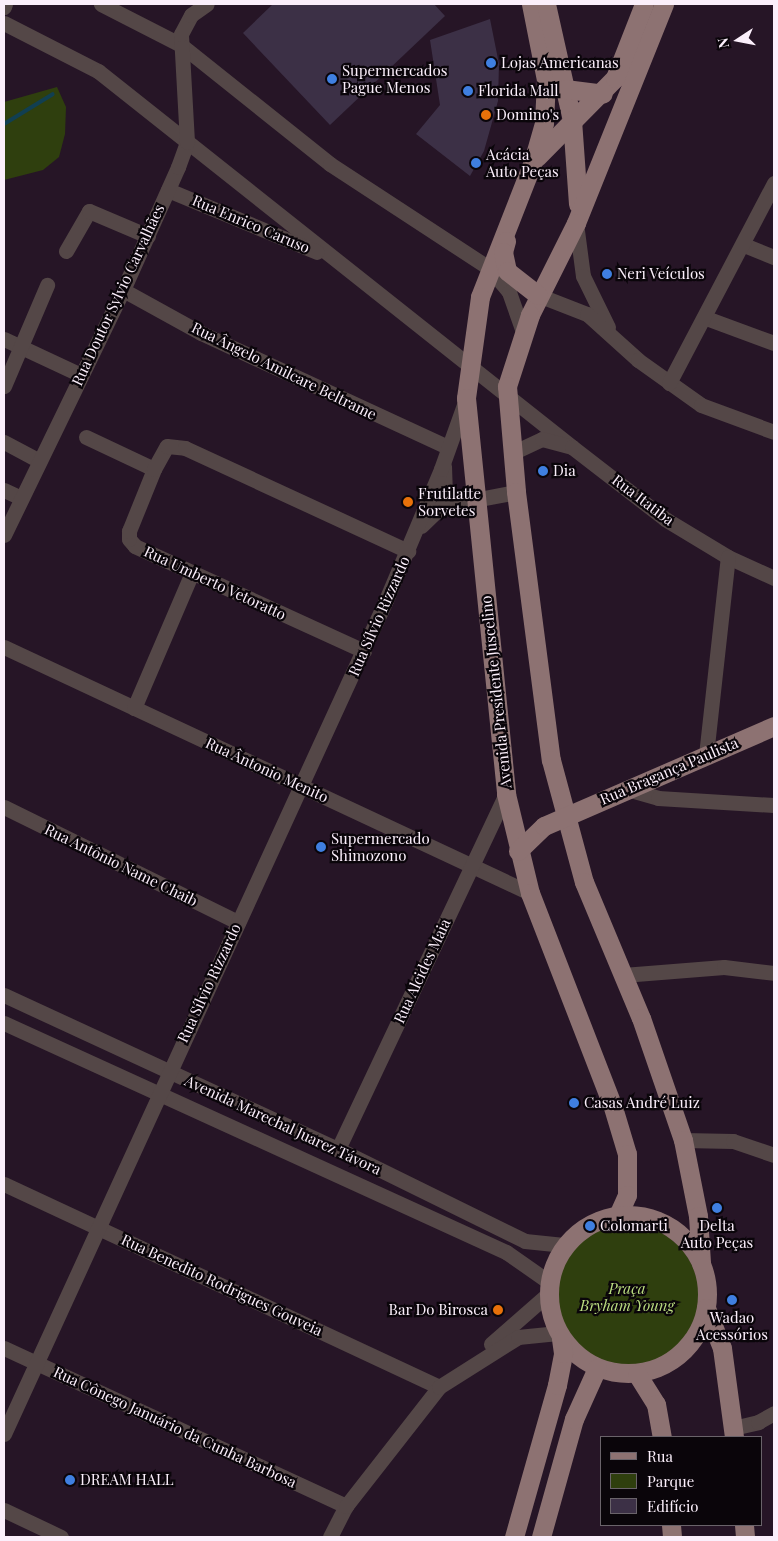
<!DOCTYPE html>
<meta charset="utf-8">
<style>
body{margin:0}
#map{position:relative;width:778px;height:1541px;overflow:hidden;background:#261526;font-family:"Playfair Display",serif}
div>[style]{position:absolute}
[style*='--x']{left:calc(var(--x)*1px);top:calc(var(--y)*1px);width:calc(var(--w)*1px);rotate:calc(var(--a)*1deg)}
.green>*{inset:0;background:#2f3f0e}
.round{border-radius:50%}
.stream>*{height:4px;margin:-2px;padding:0 2px;transform-origin:2px;border-radius:2px;background:#113f51}
.building>*{inset:0;background:#3c3046}
.minor>*{height:15px;margin:-7.5px;padding:0 7.5px;transform-origin:7.5px;border-radius:7.5px;background:#544747}
.major>*{height:19px;margin:-9.5px;padding:0 9.5px;transform-origin:9.5px;border-radius:9.5px;background:#8d7272}
.major>.ring{margin:-9.5px;padding:0;box-sizing:content-box;background:none;border:19px solid #8d7272;border-radius:50%}
.dots>*{width:14px;height:14px;translate:-50% -50%;box-sizing:border-box;border:2px solid #0a050a;border-radius:50%}
span{translate:-50% -50%;white-space:nowrap;text-align:center;line-height:1.15;-webkit-text-stroke:4.5px #0a050a;paint-order:stroke}
.poi-label{font-size:15px;color:#fbeffb}
.left{translate:0 -50%;text-align:left}
.right{translate:-100% -50%;text-align:right}
.street-label{font-size:15px;color:#fbeffb}
.park-label{font-size:15px;color:#bbde81;font-style:italic}
.frame{position:absolute;inset:0;border:5px solid #fbeffb;pointer-events:none}
.legend{position:absolute;left:600px;top:1436px;width:162px;height:90px;box-sizing:border-box;background:#0a050a;border:1px solid #6a636a;margin:0;padding:6px 9px;list-style:none;font-size:15px;color:#fbeffb}
.legend li{display:flex;align-items:center;gap:10px;height:25px}
.legend b{width:25px;border:1px solid #6a636a}
.north{position:absolute;left:713px;top:15px;width:50px;height:50px;-webkit-text-stroke:4px #0a050a;paint-order:stroke;rotate:259deg;font-size:14px;font-weight:700;line-height:20px;text-align:center;color:#fbeffb}
.north::after{content:'';display:block;margin:auto;width:18px;height:22px;background:#fbeffb;clip-path:polygon(50% 0,100% 100%,50% 72%,0 100%)}
</style>
<div id="map">
<div class="green">
<i style="clip-path:polygon(57px 87px,66px 107px,65px 134px,59px 157px,43px 170px,4px 180px,4px 102px)"></i>
<i class="round" style="left:555px;top:1224px;width:144px;height:144px"></i>
</div>
<div class="stream">
<i style="--x:4;--y:124;--w:57;--a:-31.5"></i>
</div>
<div class="building">
<i style="clip-path:polygon(273px 4px,434px 4px,445px 16px,330px 125px,243px 33px)"></i>
<i style="clip-path:polygon(490px 19px,499px 64px,498px 101px,484px 151px,470px 176px,416px 134px,440px 105px,430px 40px)"></i>
</div>
<div class="minor">
<i style="--x:101;--y:4;--w:90;--a:27.1"></i>
<i style="--x:181;--y:45;--w:191;--a:38.6"></i>
<i style="--x:330;--y:164;--w:190;--a:33.2"></i>
<i style="--x:489;--y:268;--w:31;--a:50"></i>
<i style="--x:509;--y:292;--w:42;--a:70.7"></i>
<i style="--x:4;--y:7;--w:3;--a:-72"></i>
<i style="--x:4;--y:23;--w:106;--a:27.1"></i>
<i style="--x:98;--y:71;--w:605;--a:38.42"></i>
<i style="--x:168;--y:190;--w:161;--a:22.6"></i>
<i style="--x:576;--y:223;--w:53;--a:82.5"></i>
<i style="--x:583;--y:276;--w:57;--a:63.9"></i>
<i style="--x:744;--y:245;--w:32;--a:22"></i>
<i style="--x:66;--y:251;--w:46;--a:-60.1"></i>
<i style="--x:89;--y:211;--w:64;--a:23"></i>
<i style="--x:123;--y:290;--w:89;--a:28.9"></i>
<i style="--x:201;--y:333;--w:272;--a:24.8"></i>
<i style="--x:538;--y:295;--w:53;--a:21.2"></i>
<i style="--x:587;--y:314;--w:69;--a:42"></i>
<i style="--x:638;--y:360;--w:77;--a:35.5"></i>
<i style="--x:701;--y:405;--w:78;--a:20.3"></i>
<i style="--x:706;--y:318;--w:72;--a:20.2"></i>
<i style="--x:4;--y:339;--w:85;--a:25.1"></i>
<i style="--x:669;--y:383;--w:226;--a:-62.3"></i>
<i style="--x:4;--y:386;--w:110;--a:-66.9"></i>
<i style="--x:86;--y:437;--w:75;--a:25.2"></i>
<i style="--x:4;--y:442;--w:38;--a:28"></i>
<i style="--x:512;--y:453;--w:33;--a:-25"></i>
<i style="--x:542;--y:439;--w:31;--a:15"></i>
<i style="--x:572;--y:447;--w:118;--a:37.7"></i>
<i style="--x:665;--y:519;--w:74;--a:31.1"></i>
<i style="--x:728;--y:557;--w:51;--a:24.5"></i>
<i style="--x:444;--y:466;--w:25;--a:88"></i>
<i style="--x:445;--y:491;--w:7;--a:56"></i>
<i style="--x:449;--y:497;--w:17;--a:10"></i>
<i style="--x:4;--y:490;--w:19;--a:25"></i>
<i style="--x:421;--y:526;--w:29;--a:-44"></i>
<i style="--x:442;--y:506;--w:75;--a:-10.7"></i>
<i style="--x:4;--y:535;--w:272;--a:-64.1"></i>
<i style="--x:123;--y:290;--w:135;--a:-65.9"></i>
<i style="--x:178;--y:167;--w:27;--a:-70"></i>
<i style="--x:187;--y:142;--w:108;--a:-93.2"></i>
<i style="--x:181;--y:34;--w:21;--a:-62"></i>
<i style="--x:191;--y:15;--w:19;--a:-35"></i>
<i style="--x:4;--y:647;--w:581;--a:25.06"></i>
<i style="--x:364;--y:651;--w:252;--a:-155.4"></i>
<i style="--x:135;--y:546;--w:9;--a:-131"></i>
<i style="--x:129;--y:539;--w:8;--a:-90"></i>
<i style="--x:129;--y:531;--w:67;--a:-68"></i>
<i style="--x:154;--y:469;--w:26;--a:-61"></i>
<i style="--x:167;--y:446;--w:18;--a:6"></i>
<i style="--x:185;--y:448;--w:246;--a:24.8"></i>
<i style="--x:134;--y:708;--w:147;--a:-66.8"></i>
<i style="--x:706;--y:755;--w:199;--a:-83.7"></i>
<i style="--x:627;--y:789;--w:32;--a:16"></i>
<i style="--x:658;--y:798;--w:116;--a:3.5"></i>
<i style="--x:4;--y:807;--w:261;--a:26.2"></i>
<i style="--x:623;--y:975;--w:101;--a:-4.5"></i>
<i style="--x:724;--y:967;--w:50;--a:6.8"></i>
<i style="--x:4;--y:995;--w:368;--a:24.8"></i>
<i style="--x:338;--y:1149;--w:208;--a:26.2"></i>
<i style="--x:525;--y:1241;--w:39;--a:6"></i>
<i style="--x:4;--y:1023;--w:552;--a:24.52"></i>
<i style="--x:506;--y:1252;--w:52;--a:34.9"></i>
<i style="--x:683;--y:1140;--w:50;--a:1.1"></i>
<i style="--x:733;--y:1141;--w:43;--a:18.9"></i>
<i style="--x:338;--y:1149;--w:393;--a:-64.7"></i>
<i style="--x:4;--y:1184;--w:480;--a:25"></i>
<i style="--x:491;--y:1344;--w:76;--a:-41.3"></i>
<i style="--x:4;--y:1348;--w:377;--a:24.8"></i>
<i style="--x:733;--y:1428;--w:26;--a:-13"></i>
<i style="--x:758;--y:1422;--w:18;--a:-29"></i>
<i style="--x:4;--y:1434;--w:917;--a:-65.39"></i>
<i style="--x:386;--y:600;--w:142;--a:-67.2"></i>
<i style="--x:441;--y:469;--w:74;--a:-70.3"></i>
<i style="--x:4;--y:1510;--w:63;--a:25.3"></i>
<i style="--x:330;--y:1537;--w:35;--a:-63"></i>
<i style="--x:346;--y:1506;--w:151;--a:-52"></i>
<i style="--x:439;--y:1387;--w:93;--a:-32.3"></i>
<i style="--x:518;--y:1337;--w:40;--a:-5.7"></i>
</div>
<div class="major">
<i style="--x:531;--y:4;--w:77;--a:78.8"></i>
<i style="--x:546;--y:80;--w:43;--a:92.7"></i>
<i style="--x:544;--y:123;--w:37;--a:106"></i>
<i style="--x:534;--y:159;--w:148;--a:111.4"></i>
<i style="--x:480;--y:297;--w:102;--a:97.9"></i>
<i style="--x:466;--y:398;--w:398;--a:84.2"></i>
<i style="--x:506;--y:794;--w:102;--a:76.4"></i>
<i style="--x:530;--y:893;--w:226;--a:68.8"></i>
<i style="--x:612;--y:1104;--w:52;--a:73.3"></i>
<i style="--x:627;--y:1154;--w:41;--a:90"></i>
<i style="--x:627;--y:1195;--w:22;--a:114"></i>
<i style="--x:546;--y:4;--w:119;--a:77.4"></i>
<i style="--x:572;--y:120;--w:84;--a:85.9"></i>
<i style="--x:664;--y:4;--w:236;--a:111.9"></i>
<i style="--x:576;--y:223;--w:103;--a:116.6"></i>
<i style="--x:530;--y:315;--w:75;--a:107.9"></i>
<i style="--x:507;--y:386;--w:106;--a:85.1"></i>
<i style="--x:516;--y:492;--w:270;--a:82.6"></i>
<i style="--x:551;--y:760;--w:126;--a:74.9"></i>
<i style="--x:584;--y:882;--w:147;--a:67.3"></i>
<i style="--x:641;--y:1018;--w:129;--a:71"></i>
<i style="--x:683;--y:1140;--w:77;--a:78.8"></i>
<i style="--x:698;--y:1216;--w:47;--a:86.3"></i>
<i style="--x:565;--y:89;--w:38;--a:7"></i>
<i style="--x:537;--y:157;--w:111;--a:-45.4"></i>
<i style="--x:615;--y:78;--w:79;--a:-68.6"></i>
<i style="--x:506;--y:241;--w:11;--a:105"></i>
<i style="--x:503;--y:252;--w:19;--a:78"></i>
<i style="--x:507;--y:271;--w:39;--a:38"></i>
<i style="--x:518;--y:851;--w:36;--a:-44"></i>
<i style="--x:544;--y:826;--w:251;--a:-23.5"></i>
<i class="ring" style="left:549px;top:1215px;width:139px;height:139px"></i>
<i style="--x:706;--y:1308;--w:43;--a:68.2"></i>
<i style="--x:722;--y:1348;--w:90;--a:82.3"></i>
<i style="--x:637;--y:1374;--w:36;--a:58"></i>
<i style="--x:656;--y:1404;--w:34;--a:80"></i>
<i style="--x:671;--y:1525;--w:12;--a:85"></i>
<i style="--x:744;--y:1525;--w:12;--a:85"></i>
<i style="--x:514;--y:1537;--w:158;--a:-74.2"></i>
<i style="--x:557;--y:1385;--w:33;--a:-79"></i>
<i style="--x:563;--y:1353;--w:15;--a:-98"></i>
<i style="--x:541;--y:1537;--w:123;--a:-74.4"></i>
<i style="--x:574;--y:1419;--w:56;--a:-65.7"></i>
</div>
<div class="dots">
<i style="left:491px;top:63px;background:#3f7fe0"></i>
<i style="left:332px;top:79px;background:#3f7fe0"></i>
<i style="left:468px;top:91px;background:#3f7fe0"></i>
<i style="left:486px;top:115px;background:#e8710a"></i>
<i style="left:476px;top:163px;background:#3f7fe0"></i>
<i style="left:607px;top:274px;background:#3f7fe0"></i>
<i style="left:543px;top:471px;background:#3f7fe0"></i>
<i style="left:408px;top:502px;background:#e8710a"></i>
<i style="left:321px;top:847px;background:#3f7fe0"></i>
<i style="left:574px;top:1103px;background:#3f7fe0"></i>
<i style="left:717px;top:1208px;background:#3f7fe0"></i>
<i style="left:590px;top:1226px;background:#3f7fe0"></i>
<i style="left:732px;top:1300px;background:#3f7fe0"></i>
<i style="left:498px;top:1310px;background:#e8710a"></i>
<i style="left:70px;top:1480px;background:#3f7fe0"></i>
</div>
<div class="poi-label">
<span class="left" style="left:501px;top:63px">Lojas Americanas</span>
<span class="left" style="left:342px;top:79px">Supermercados<br>Pague Menos</span>
<span class="left" style="left:478px;top:91px">Florida Mall</span>
<span class="left" style="left:496px;top:115px">Domino's</span>
<span class="left" style="left:486px;top:163px">Acácia<br>Auto Peças</span>
<span class="left" style="left:617px;top:274px">Neri Veículos</span>
<span class="left" style="left:553px;top:471px">Dia</span>
<span class="left" style="left:418px;top:502px">Frutilatte<br>Sorvetes</span>
<span class="left" style="left:331px;top:847px">Supermercado<br>Shimozono</span>
<span class="left" style="left:584px;top:1103px">Casas André Luiz</span>
<span style="left:717px;top:1234px">Delta<br>Auto Peças</span>
<span class="left" style="left:600px;top:1226px">Colomarti</span>
<span class="right" style="left:488px;top:1310px">Bar Do Birosca</span>
<span style="left:732px;top:1326px">Wadao<br>Acessórios</span>
<span class="left" style="left:80px;top:1480px">DREAM HALL</span>
</div>
<div class="street-label">
<span style="left:251px;top:224px;rotate:23deg">Rua Enrico Caruso</span>
<span style="left:118px;top:295px;rotate:-65deg">Rua Doutor Sylvio Carvalhães</span>
<span style="left:284px;top:371px;rotate:26deg">Rua Ângelo Amilcare Beltrame</span>
<span style="left:643px;top:500px;rotate:37deg">Rua Itatiba</span>
<span style="left:215px;top:583px;rotate:25deg">Rua Umberto Vetoratto</span>
<span style="left:379px;top:616px;rotate:-66deg">Rua Sílvio Rizzardo</span>
<span style="left:496px;top:692px;rotate:-96deg">Avenida Presidente Juscelino</span>
<span style="left:267px;top:770px;rotate:25deg">Rua Ântonio Menito</span>
<span style="left:669px;top:771px;rotate:-23deg">Rua Bragança Paulista</span>
<span style="left:121px;top:865px;rotate:26deg">Rua Antônio Name Chaib</span>
<span style="left:422px;top:971px;rotate:-65deg">Rua Alcides Maia</span>
<span style="left:209px;top:983px;rotate:-65deg">Rua Sílvio Rizzardo</span>
<span style="left:283px;top:1125px;rotate:25deg">Avenida Marechal Juarez Távora</span>
<span style="left:222px;top:1285px;rotate:25deg">Rua Benedito Rodrigues Gouveia</span>
<span style="left:175px;top:1427px;rotate:25deg">Rua Cônego Januário da Cunha Barbosa</span>
</div>
<div class="park-label">
<span style="left:627px;top:1297px">Praça<br>Bryham Young</span>
</div>
<div class="frame"></div>
<ul class="legend">
<li><b style="height:6px;background:#8d7272"></b>Rua</li>
<li><b style="height:14px;background:#2f3f0e"></b>Parque</li>
<li><b style="height:14px;background:#3c3046"></b>Edifício</li>
</ul>
<div class="north">N</div>
</div>
